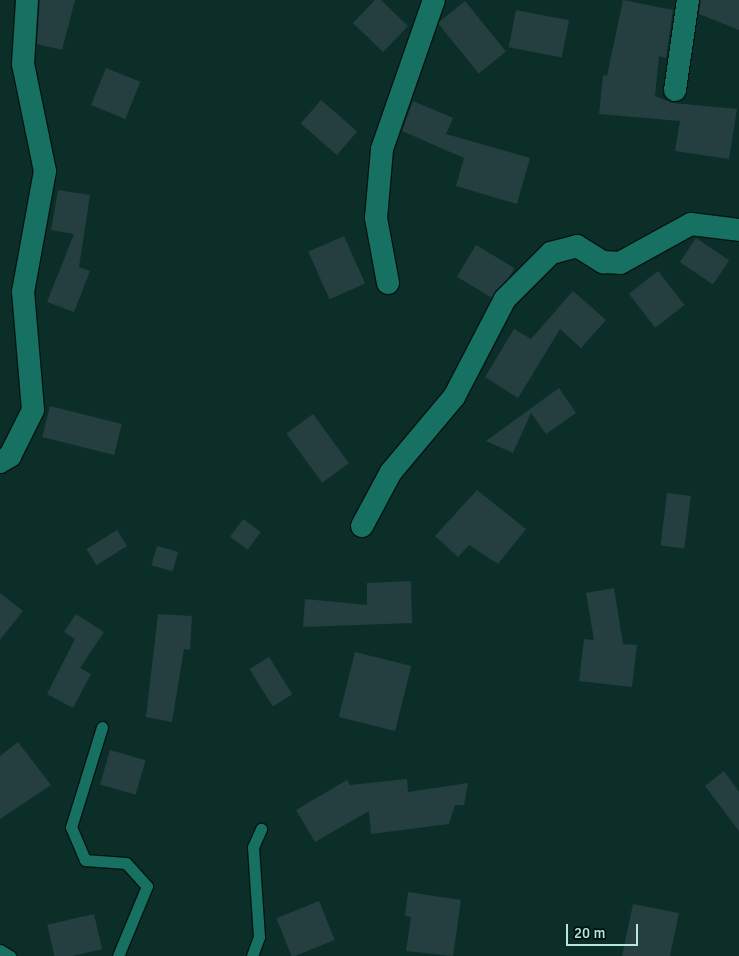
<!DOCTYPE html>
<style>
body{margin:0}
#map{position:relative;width:739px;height:956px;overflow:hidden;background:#0b2f28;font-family:Signika,sans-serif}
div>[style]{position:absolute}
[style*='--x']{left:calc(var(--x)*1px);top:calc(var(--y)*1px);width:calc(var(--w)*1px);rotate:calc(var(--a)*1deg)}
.building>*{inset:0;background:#253e3f;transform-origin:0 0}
.roads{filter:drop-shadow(1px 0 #061411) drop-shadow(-1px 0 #061411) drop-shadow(0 1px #061411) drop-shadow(0 -1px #061411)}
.lane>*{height:11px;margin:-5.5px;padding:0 5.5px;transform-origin:5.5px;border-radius:5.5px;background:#167162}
.street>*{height:22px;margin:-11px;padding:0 11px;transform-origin:11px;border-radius:11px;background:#167162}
span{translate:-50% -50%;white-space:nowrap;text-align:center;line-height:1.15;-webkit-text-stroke:4px #001511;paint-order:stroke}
.scale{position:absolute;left:566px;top:924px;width:72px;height:22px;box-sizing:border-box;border:2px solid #b7e7db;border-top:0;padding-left:6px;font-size:15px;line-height:18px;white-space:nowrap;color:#b7e7db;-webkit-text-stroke:4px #001511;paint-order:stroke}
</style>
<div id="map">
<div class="building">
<i style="clip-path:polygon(40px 0,75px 0,62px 50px,37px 44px)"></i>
<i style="clip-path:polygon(375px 0,381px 0,408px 26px,383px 52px,353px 23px)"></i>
<i style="clip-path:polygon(623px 0,673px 10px,666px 58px,659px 56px,655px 96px,673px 103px,737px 109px,729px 159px,675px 151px,680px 121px,599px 114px,603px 75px,607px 76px)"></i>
<i style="clip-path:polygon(701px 0,739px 0,739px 30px,699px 14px)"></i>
<i style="left:465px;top:1px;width:65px;height:35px;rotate:51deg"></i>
<i style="left:516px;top:10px;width:54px;height:38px;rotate:11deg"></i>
<i style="left:106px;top:68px;width:37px;height:40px;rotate:22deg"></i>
<i style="left:321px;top:100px;width:48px;height:31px;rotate:41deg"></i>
<i style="clip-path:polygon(413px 101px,453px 118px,446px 134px,530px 158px,517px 204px,456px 186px,464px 158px,402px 131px)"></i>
<i style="clip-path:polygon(58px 190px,90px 195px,79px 267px,90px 271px,74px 312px,47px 302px,74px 234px,51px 230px)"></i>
<i style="left:344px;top:236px;width:52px;height:39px;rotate:66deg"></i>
<i style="left:696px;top:238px;width:40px;height:29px;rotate:34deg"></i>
<i style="left:476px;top:245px;width:45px;height:37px;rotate:31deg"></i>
<i style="left:658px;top:271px;width:43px;height:37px;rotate:52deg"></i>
<i style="clip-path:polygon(573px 291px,606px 320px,581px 348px,560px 329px,518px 398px,485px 377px,514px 329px,531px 339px)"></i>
<i style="clip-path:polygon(559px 388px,576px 413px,546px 434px,531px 413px,513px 453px,486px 441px)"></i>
<i style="left:50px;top:406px;width:74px;height:32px;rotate:14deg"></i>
<i style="left:313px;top:414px;width:61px;height:33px;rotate:54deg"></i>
<i style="clip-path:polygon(477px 490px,526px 529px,498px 564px,469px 545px,458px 557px,435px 536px)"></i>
<i style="left:667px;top:493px;width:24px;height:53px;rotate:7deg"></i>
<i style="left:243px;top:519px;width:22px;height:22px;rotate:36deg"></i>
<i style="left:117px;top:530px;width:19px;height:36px;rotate:58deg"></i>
<i style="left:157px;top:546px;width:22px;height:20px;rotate:16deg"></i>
<i style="clip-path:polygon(411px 581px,412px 623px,303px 627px,305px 599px,367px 605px,367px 583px)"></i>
<i style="clip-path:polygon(614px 588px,623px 644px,637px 645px,632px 687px,579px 681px,584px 639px,594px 640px,586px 593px)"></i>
<i style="clip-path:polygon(0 593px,23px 611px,0 640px)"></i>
<i style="clip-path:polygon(76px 614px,104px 632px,80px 668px,91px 674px,73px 708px,47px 694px,75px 639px,64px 632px)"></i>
<i style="clip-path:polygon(158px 614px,192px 616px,190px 650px,184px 649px,172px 722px,146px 717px)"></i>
<i style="left:355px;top:652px;width:58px;height:67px;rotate:14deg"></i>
<i style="left:269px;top:657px;width:44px;height:23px;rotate:58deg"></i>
<i style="clip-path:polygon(18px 742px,51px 785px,0 819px,0 756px)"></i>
<i style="left:110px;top:750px;width:37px;height:36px;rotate:16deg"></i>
<i style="clip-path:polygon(724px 771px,739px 792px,739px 831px,705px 786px)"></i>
<i style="clip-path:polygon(407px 779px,408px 792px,468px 783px,464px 805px,455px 805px,449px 824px,371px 834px,369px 811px,315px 842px,296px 810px,347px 780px,350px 785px)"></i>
<i style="clip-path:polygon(408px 892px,461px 900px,453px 956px,406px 951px,411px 917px,405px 916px)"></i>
<i style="left:319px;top:901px;width:42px;height:46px;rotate:68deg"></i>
<i style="clip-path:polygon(633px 904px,679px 913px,670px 956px,622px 956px)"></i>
<i style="left:94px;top:914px;width:36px;height:48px;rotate:77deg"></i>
</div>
<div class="roads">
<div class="lane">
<i style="--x:102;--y:727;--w:105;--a:107.2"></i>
<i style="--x:71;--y:827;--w:36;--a:67"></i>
<i style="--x:85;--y:860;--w:41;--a:4.2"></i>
<i style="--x:126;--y:863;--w:31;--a:48"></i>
<i style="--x:147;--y:886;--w:76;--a:112.5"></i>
<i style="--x:0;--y:950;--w:12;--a:31"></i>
<i style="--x:252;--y:956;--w:20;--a:-70"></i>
<i style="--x:259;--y:937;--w:90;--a:-93.8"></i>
<i style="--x:253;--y:847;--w:20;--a:-66"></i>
</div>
<div class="street">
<i style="--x:675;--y:90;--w:91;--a:-81.8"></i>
<i style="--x:388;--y:283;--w:66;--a:-100.5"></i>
<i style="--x:376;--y:218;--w:69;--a:-85"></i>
<i style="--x:382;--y:149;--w:158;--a:-70.8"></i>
<i style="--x:0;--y:462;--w:12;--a:-31"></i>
<i style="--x:10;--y:456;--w:51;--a:-63.4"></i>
<i style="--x:33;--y:410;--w:118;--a:-94.8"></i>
<i style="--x:23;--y:292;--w:123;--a:-79.7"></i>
<i style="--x:45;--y:171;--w:109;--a:-101.6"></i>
<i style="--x:23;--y:64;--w:64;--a:-86.4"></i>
<i style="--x:362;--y:526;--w:61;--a:-61.8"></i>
<i style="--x:391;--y:472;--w:98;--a:-50"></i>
<i style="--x:454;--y:397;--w:110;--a:-62.5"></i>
<i style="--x:505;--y:299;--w:65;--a:-45"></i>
<i style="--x:551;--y:253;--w:27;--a:-15"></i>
<i style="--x:577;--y:246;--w:31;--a:32"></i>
<i style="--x:603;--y:262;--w:17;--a:3"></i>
<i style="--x:620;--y:263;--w:81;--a:-28.8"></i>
<i style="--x:691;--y:224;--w:48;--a:7.1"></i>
</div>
</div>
<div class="scale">20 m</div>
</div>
